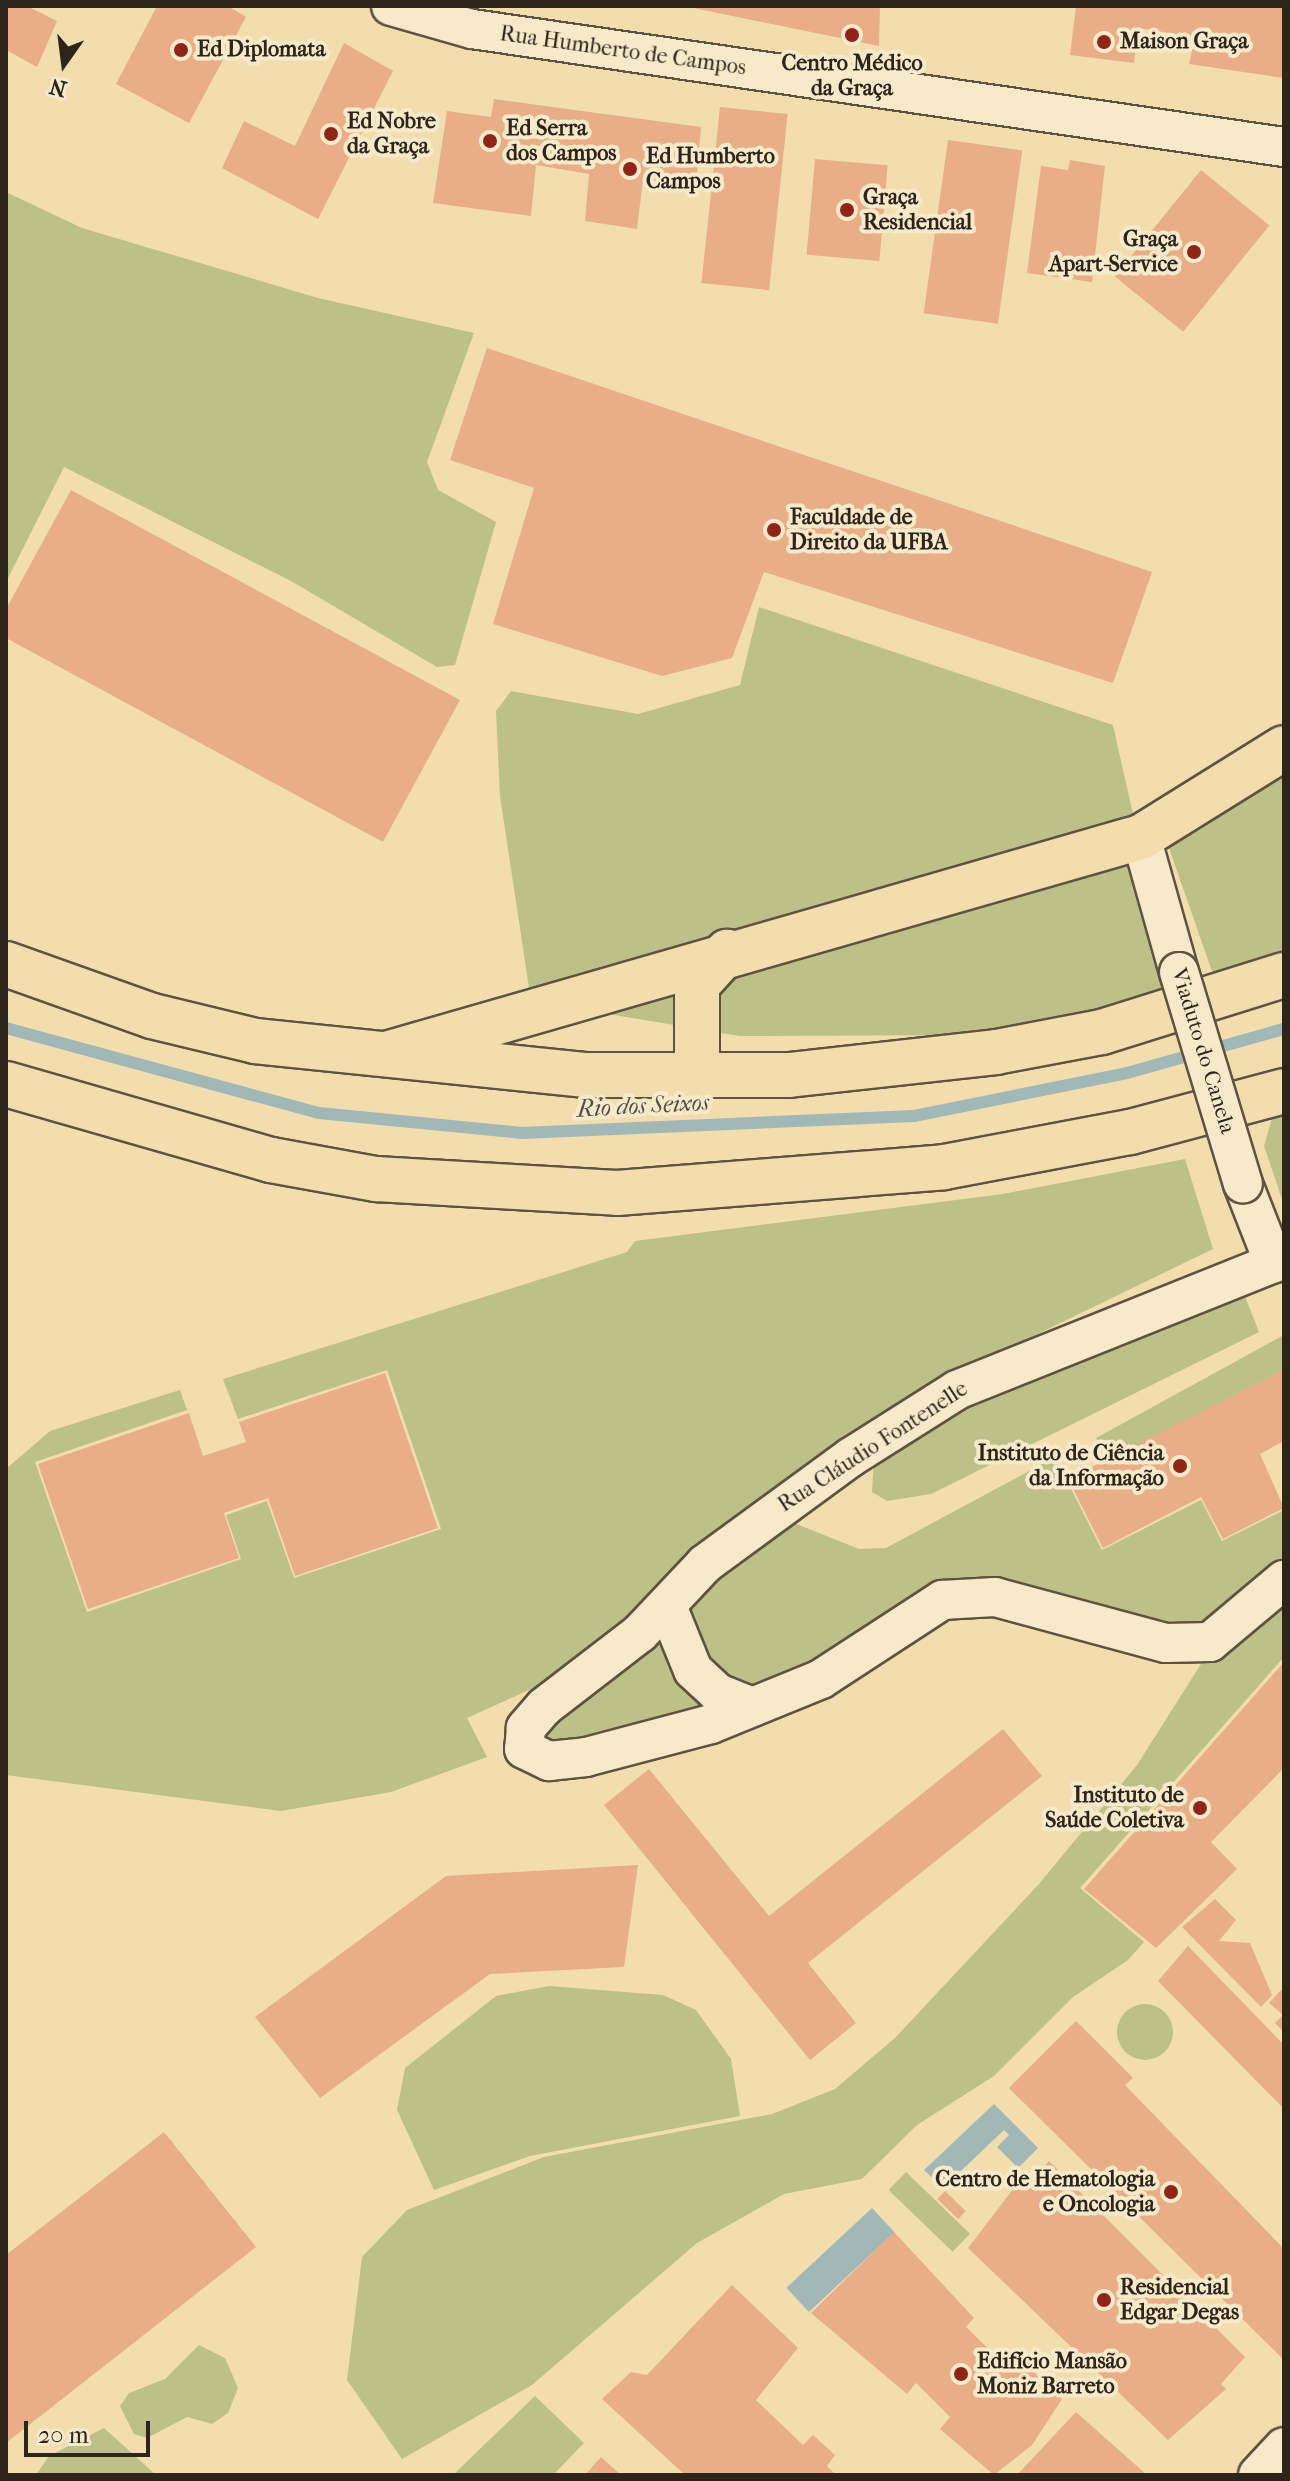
<!DOCTYPE html>
<meta charset="utf-8">
<style>
body{margin:0}
#map{position:relative;width:1290px;height:2481px;overflow:hidden;background:#f2ddae;font-family:"IM FELL French Canon",serif}
div>[style]{position:absolute}
[style*='--x']{left:calc(var(--x)*1px);top:calc(var(--y)*1px);width:calc(var(--w)*1px);rotate:calc(var(--a)*1deg)}
.green>*{inset:0;background:#bdc089;transform-origin:0 0}
.round{border-radius:50%}
.water>*{inset:0;background:#a2b8b7;transform-origin:0 0}
.stream>*{height:12px;margin:-6px;padding:0 6px;transform-origin:6px;border-radius:6px;background:#a2b8b7}
.building>*{inset:0;background:#e8ae87;transform-origin:0 0}
.roads{filter:drop-shadow(2px 0 #5f533f) drop-shadow(-2px 0 #5f533f) drop-shadow(0 2px #5f533f) drop-shadow(0 -2px #5f533f)}
.minor>*{height:38px;margin:-19px;padding:0 19px;transform-origin:19px;border-radius:19px;background:#f7e9ca}
.primary>*{height:44px;margin:-22px;padding:0 22px;transform-origin:22px;border-radius:22px;background:#f2ddae}
.bridges{filter:drop-shadow(2px 0 #5f533f) drop-shadow(-2px 0 #5f533f) drop-shadow(0 2px #5f533f) drop-shadow(0 -2px #5f533f)}
.minor-bridge>*{height:38px;margin:-19px;padding:0 19px;transform-origin:19px;border-radius:19px;background:#f7e9ca}
.dots>*{width:22px;height:22px;translate:-50% -50%;box-sizing:border-box;border:4px solid #f7e9ca;border-radius:50%}
span{translate:-50% -50%;white-space:nowrap;text-align:center;line-height:1.15;-webkit-text-stroke:8px #f7e9ca;paint-order:stroke}
.poi-label{font-size:22px;color:#2e251a;font-weight:700}
.left{translate:0 -50%;text-align:left}
.right{translate:-100% -50%;text-align:right}
.street-label{font-size:22px;color:#2e251a}
.water-label{font-size:24px;color:#515149;font-style:italic}
.frame{position:absolute;inset:0;border:8px solid #2e251a;pointer-events:none}
.north{position:absolute;left:24px;top:24px;width:80px;height:80px;-webkit-text-stroke:6px #f7e9ca;paint-order:stroke;rotate:194deg;font-size:22px;font-weight:700;line-height:32px;text-align:center;color:#2e251a}
.north::after{content:'';display:block;margin:auto;width:28px;height:36px;background:#2e251a;clip-path:polygon(50% 0,100% 100%,50% 72%,0 100%)}
.scale{position:absolute;left:24px;top:2421px;width:126px;height:36px;box-sizing:border-box;border:4px solid #2e251a;border-top:0;padding-left:10px;font-size:24px;line-height:28px;white-space:nowrap;color:#2e251a;-webkit-text-stroke:6px #f7e9ca;paint-order:stroke}
</style>
<div id="map">
<div class="green">
<i style="clip-path:polygon(6px 192px,82px 228px,318px 298px,474px 333px,427px 462px,438px 490px,496px 522px,455px 665px,437px 667px,291px 581px,64px 467px,6px 582px)"></i>
<i style="clip-path:polygon(759px 607px,1113px 725px,1173px 993px,971px 1035px,740px 1036px,531px 1001px,500px 796px,496px 711px,511px 691px,638px 714px,740px 685px)"></i>
<i style="clip-path:polygon(1284px 774px,1284px 960px,1215px 980px,1169px 848px)"></i>
<i style="clip-path:polygon(1284px 1111px,1284px 1205px,1264px 1146px,1273px 1115px)"></i>
<i style="clip-path:polygon(1185px 1159px,1213px 1249px,953px 1375px,575px 1669px,467px 1718px,487px 1757px,391px 1792px,281px 1811px,6px 1775px,6px 1469px,50px 1431px,180px 1390px,187px 1410px,35px 1462px,87px 1612px,241px 1559px,226px 1515px,267px 1501px,294px 1578px,441px 1529px,387px 1370px,238px 1419px,223px 1379px,627px 1252px,635px 1241px,1003px 1194px)"></i>
<i style="clip-path:polygon(1235px 1271px,1259px 1332px,931px 1494px,887px 1501px,872px 1492px,874px 1457px,968px 1394px)"></i>
<i style="clip-path:polygon(1284px 1335px,1284px 1370px,1108px 1460px,1096px 1438px)"></i>
<i style="clip-path:polygon(1055px 1457px,1102px 1550px,1201px 1500px,1222px 1541px,1284px 1510px,1284px 1574px,1209px 1635px,996px 1590px,790px 1688px,719px 1686px,681px 1602px,779px 1517px,859px 1549px,886px 1548px)"></i>
<i style="clip-path:polygon(1284px 1585px,1284px 1657px,1080px 1888px,1144px 1942px,1128px 1960px,1073px 1997px,994px 2076px,917px 2125px,862px 2179px,784px 2194px,697px 2243px,532px 2385px,402px 2459px,347px 2380px,362px 2257px,407px 2210px,544px 2157px,772px 2114px,835px 2089px,895px 2038px,1039px 1884px,1137px 1765px,1213px 1645px)"></i>
<i style="clip-path:polygon(658px 1641px,732px 1709px,545px 1752px,534px 1732px)"></i>
<i style="clip-path:polygon(549px 1986px,663px 1995px,696px 2010px,731px 2059px,740px 2116px,530px 2156px,434px 2190px,397px 2110px,405px 2068px,496px 1996px)"></i>
<i class="round" style="left:1117px;top:2004px;width:56px;height:56px"></i>
<i style="left:906px;top:2172px;width:89px;height:25px;rotate:44deg"></i>
<i style="clip-path:polygon(199px 2345px,225px 2358px,238px 2388px,228px 2413px,212px 2424px,187px 2417px,147px 2438px,134px 2434px,120px 2406px,129px 2393px,165px 2379px)"></i>
<i style="clip-path:polygon(535px 2396px,584px 2443px,553px 2475px,453px 2475px)"></i>
<i style="clip-path:polygon(104px 2428px,156px 2475px,36px 2475px,49px 2456px)"></i>
</div>
<div class="water">
<i style="clip-path:polygon(994px 2104px,1038px 2148px,1018px 2168px,997px 2147px,1009px 2135px,1004px 2130px,943px 2188px,924px 2170px)"></i>
<i style="left:872px;top:2208px;width:33px;height:117px;rotate:47deg"></i>
</div>
<div class="stream">
<i style="--x:6;--y:1028;--w:324;--a:15.2"></i>
<i style="--x:319;--y:1113;--w:204;--a:5.6"></i>
<i style="--x:522;--y:1133;--w:392;--a:-2.5"></i>
<i style="--x:914;--y:1116;--w:217;--a:-11.4"></i>
<i style="--x:1127;--y:1073;--w:163;--a:-15.7"></i>
</div>
<div class="building">
<i style="clip-path:polygon(6px 6px,27px 6px,57px 21px,37px 67px,6px 50px)"></i>
<i style="clip-path:polygon(157px 6px,228px 6px,246px 17px,189px 123px,116px 84px)"></i>
<i style="clip-path:polygon(690px 6px,880px 6px,879px 46px,689px 7px)"></i>
<i style="clip-path:polygon(1076px 6px,1284px 6px,1284px 78px,1189px 64px,1195px 37px,1138px 28px,1134px 63px,1070px 55px)"></i>
<i style="clip-path:polygon(344px 43px,393px 71px,318px 219px,222px 168px,244px 121px,295px 146px)"></i>
<i style="clip-path:polygon(494px 99px,701px 127px,696px 186px,643px 180px,637px 229px,585px 221px,589px 174px,536px 165px,531px 216px,433px 203px,447px 111px,491px 117px)"></i>
<i style="left:720px;top:107px;width:68px;height:177px;rotate:6deg"></i>
<i style="left:948px;top:140px;width:75px;height:175px;rotate:8deg"></i>
<i style="left:815px;top:159px;width:73px;height:96px;rotate:5deg"></i>
<i style="clip-path:polygon(1070px 160px,1105px 166px,1092px 282px,1027px 273px,1041px 166px,1068px 170px)"></i>
<i style="left:1201px;top:170px;width:88px;height:137px;rotate:39deg"></i>
<i style="clip-path:polygon(487px 348px,1152px 572px,1113px 683px,764px 572px,732px 658px,662px 676px,493px 624px,534px 488px,450px 460px)"></i>
<i style="clip-path:polygon(71px 490px,460px 700px,383px 842px,6px 638px,6px 609px)"></i>
<i style="clip-path:polygon(1284px 1370px,1284px 1441px,1260px 1454px,1284px 1508px,1223px 1539px,1201px 1497px,1103px 1548px,1068px 1479px)"></i>
<i style="clip-path:polygon(385px 1373px,438px 1528px,295px 1576px,268px 1498px,224px 1513px,239px 1558px,88px 1609px,38px 1464px,189px 1413px,203px 1456px,246px 1442px,239px 1422px)"></i>
<i style="clip-path:polygon(1284px 1662px,1284px 1768px,1211px 1842px,1237px 1869px,1156px 1948px,1084px 1889px)"></i>
<i style="clip-path:polygon(1003px 1729px,1042px 1776px,808px 1963px,856px 2023px,810px 2060px,604px 1805px,649px 1769px,769px 1916px)"></i>
<i style="clip-path:polygon(638px 1865px,624px 1967px,490px 1974px,320px 2098px,255px 2017px,446px 1876px)"></i>
<i style="clip-path:polygon(1215px 1899px,1236px 1920px,1219px 1941px,1250px 1943px,1272px 1995px,1261px 2007px,1182px 1927px)"></i>
<i style="clip-path:polygon(1188px 1946px,1284px 2045px,1284px 2109px,1158px 1981px)"></i>
<i style="clip-path:polygon(1284px 1987px,1284px 2032px,1275px 2023px,1283px 2015px,1269px 2003px)"></i>
<i style="clip-path:polygon(1076px 2021px,1133px 2078px,1125px 2085px,1284px 2249px,1284px 2360px,1009px 2088px)"></i>
<i style="clip-path:polygon(164px 2132px,256px 2247px,6px 2443px,6px 2255px)"></i>
<i style="clip-path:polygon(1049px 2161px,1245px 2357px,1221px 2384px,1226px 2389px,1168px 2440px,968px 2248px,1017px 2184px,1023px 2189px)"></i>
<i style="left:945px;top:2191px;width:29px;height:11px;rotate:44deg"></i>
<i style="clip-path:polygon(894px 2232px,974px 2318px,966px 2327px,1005px 2365px,1015px 2354px,1062px 2399px,1032px 2445px,994px 2475px,940px 2429px,950px 2417px,916px 2383px,907px 2394px,811px 2313px)"></i>
<i style="clip-path:polygon(732px 2285px,798px 2348px,756px 2400px,803px 2445px,813px 2435px,835px 2455px,827px 2466px,836px 2475px,685px 2475px,602px 2399px,631px 2372px,647px 2375px)"></i>
<i style="clip-path:polygon(1076px 2412px,1147px 2475px,1017px 2475px)"></i>
<i style="clip-path:polygon(601px 2457px,621px 2475px,585px 2475px)"></i>
</div>
<div class="roads">
<div class="minor">
<i style="--x:391;--y:6;--w:84;--a:15.9"></i>
<i style="--x:472;--y:29;--w:821;--a:8.27"></i>
<i style="--x:1141;--y:837;--w:140;--a:74.3"></i>
<i style="--x:1243;--y:1184;--w:85;--a:68.6"></i>
<i style="--x:1284;--y:1259;--w:352;--a:158.2"></i>
<i style="--x:957;--y:1390;--w:125;--a:147.7"></i>
<i style="--x:851;--y:1457;--w:181;--a:143.8"></i>
<i style="--x:705;--y:1564;--w:95;--a:133.3"></i>
<i style="--x:640;--y:1633;--w:121;--a:142.4"></i>
<i style="--x:544;--y:1707;--w:28;--a:131"></i>
<i style="--x:526;--y:1728;--w:21;--a:95"></i>
<i style="--x:524;--y:1749;--w:28;--a:26"></i>
<i style="--x:549;--y:1761;--w:37;--a:-6"></i>
<i style="--x:586;--y:1757;--w:129;--a:-14.8"></i>
<i style="--x:711;--y:1724;--w:119;--a:-22.2"></i>
<i style="--x:821;--y:1679;--w:145;--a:-33.1"></i>
<i style="--x:942;--y:1600;--w:53;--a:-3.2"></i>
<i style="--x:995;--y:1597;--w:177;--a:15.1"></i>
<i style="--x:1166;--y:1643;--w:44;--a:-1.3"></i>
<i style="--x:1210;--y:1642;--w:97;--a:-40"></i>
<i style="--x:667;--y:1606;--w:69;--a:67.9"></i>
<i style="--x:693;--y:1670;--w:34;--a:43"></i>
<i style="--x:718;--y:1693;--w:37;--a:22"></i>
<i style="--x:1258;--y:2475;--w:38;--a:-47"></i>
</div>
<div class="primary">
<i style="--x:6;--y:964;--w:155;--a:19.6"></i>
<i style="--x:152;--y:1016;--w:106;--a:13.6"></i>
<i style="--x:255;--y:1041;--w:333;--a:5.9"></i>
<i style="--x:586;--y:1075;--w:203;--a:0"></i>
<i style="--x:789;--y:1075;--w:208;--a:-6.3"></i>
<i style="--x:996;--y:1052;--w:108;--a:-10.7"></i>
<i style="--x:1102;--y:1032;--w:191;--a:-17.4"></i>
<i style="--x:390;--y:1053;--w:781;--a:-16.05"></i>
<i style="--x:1141;--y:837;--w:168;--a:-31.9"></i>
<i style="--x:697;--y:1075;--w:90;--a:-90"></i>
<i style="--x:697;--y:985;--w:45;--a:-47.7"></i>
<i style="--x:6;--y:1084;--w:276;--a:16"></i>
<i style="--x:271;--y:1160;--w:107;--a:10.3"></i>
<i style="--x:376;--y:1179;--w:241;--a:3.3"></i>
<i style="--x:617;--y:1193;--w:328;--a:-4.5"></i>
<i style="--x:944;--y:1167;--w:189;--a:-10.7"></i>
<i style="--x:1130;--y:1132;--w:159;--a:-14.9"></i>
</div>
</div>
<div class="bridges">
<div class="minor-bridge">
<i style="--x:1179;--y:972;--w:221;--a:73.2"></i>
</div>
</div>
<div class="dots">
<i style="left:852px;top:35px;background:#8f2418"></i>
<i style="left:1104px;top:42px;background:#8f2418"></i>
<i style="left:181px;top:50px;background:#8f2418"></i>
<i style="left:331px;top:134px;background:#8f2418"></i>
<i style="left:490px;top:141px;background:#8f2418"></i>
<i style="left:630px;top:169px;background:#8f2418"></i>
<i style="left:847px;top:210px;background:#8f2418"></i>
<i style="left:1194px;top:252px;background:#8f2418"></i>
<i style="left:774px;top:530px;background:#8f2418"></i>
<i style="left:1180px;top:1466px;background:#8f2418"></i>
<i style="left:1200px;top:1808px;background:#8f2418"></i>
<i style="left:1171px;top:2192px;background:#8f2418"></i>
<i style="left:1104px;top:2300px;background:#8f2418"></i>
<i style="left:961px;top:2374px;background:#8f2418"></i>
</div>
<div class="poi-label">
<span class="left" style="left:1120px;top:42px">Maison Graça</span>
<span class="left" style="left:197px;top:50px">Ed Diplomata</span>
<span style="left:852px;top:76px">Centro Médico<br>da Graça</span>
<span class="left" style="left:347px;top:134px">Ed Nobre<br>da Graça</span>
<span class="left" style="left:506px;top:141px">Ed Serra<br>dos Campos</span>
<span class="left" style="left:646px;top:169px">Ed Humberto<br>Campos</span>
<span class="left" style="left:863px;top:210px">Graça<br>Residencial</span>
<span class="right" style="left:1178px;top:252px">Graça<br>Apart-Service</span>
<span class="left" style="left:790px;top:530px">Faculdade de<br>Direito da UFBA</span>
<span class="right" style="left:1164px;top:1466px">Instituto de Ciência<br>da Informação</span>
<span class="right" style="left:1184px;top:1808px">Instituto de<br>Saúde Coletiva</span>
<span class="right" style="left:1155px;top:2192px">Centro de Hematologia<br>e Oncologia</span>
<span class="left" style="left:1120px;top:2300px">Residencial<br>Edgar Degas</span>
<span class="left" style="left:977px;top:2374px">Edifício Mansão<br>Moniz Barreto</span>
</div>
<div class="street-label">
<span style="left:623px;top:51px;rotate:8deg">Rua Humberto de Campos</span>
<span style="left:1203px;top:1051px;rotate:73deg">Viaduto do Canela</span>
<span style="left:873px;top:1447px;rotate:-33deg">Rua Cláudio Fontenelle</span>
</div>
<div class="water-label">
<span style="left:643px;top:1106px;rotate:-3deg">Rio dos Seixos</span>
</div>
<div class="frame"></div>
<div class="north">N</div>
<div class="scale">20 m</div>
</div>
